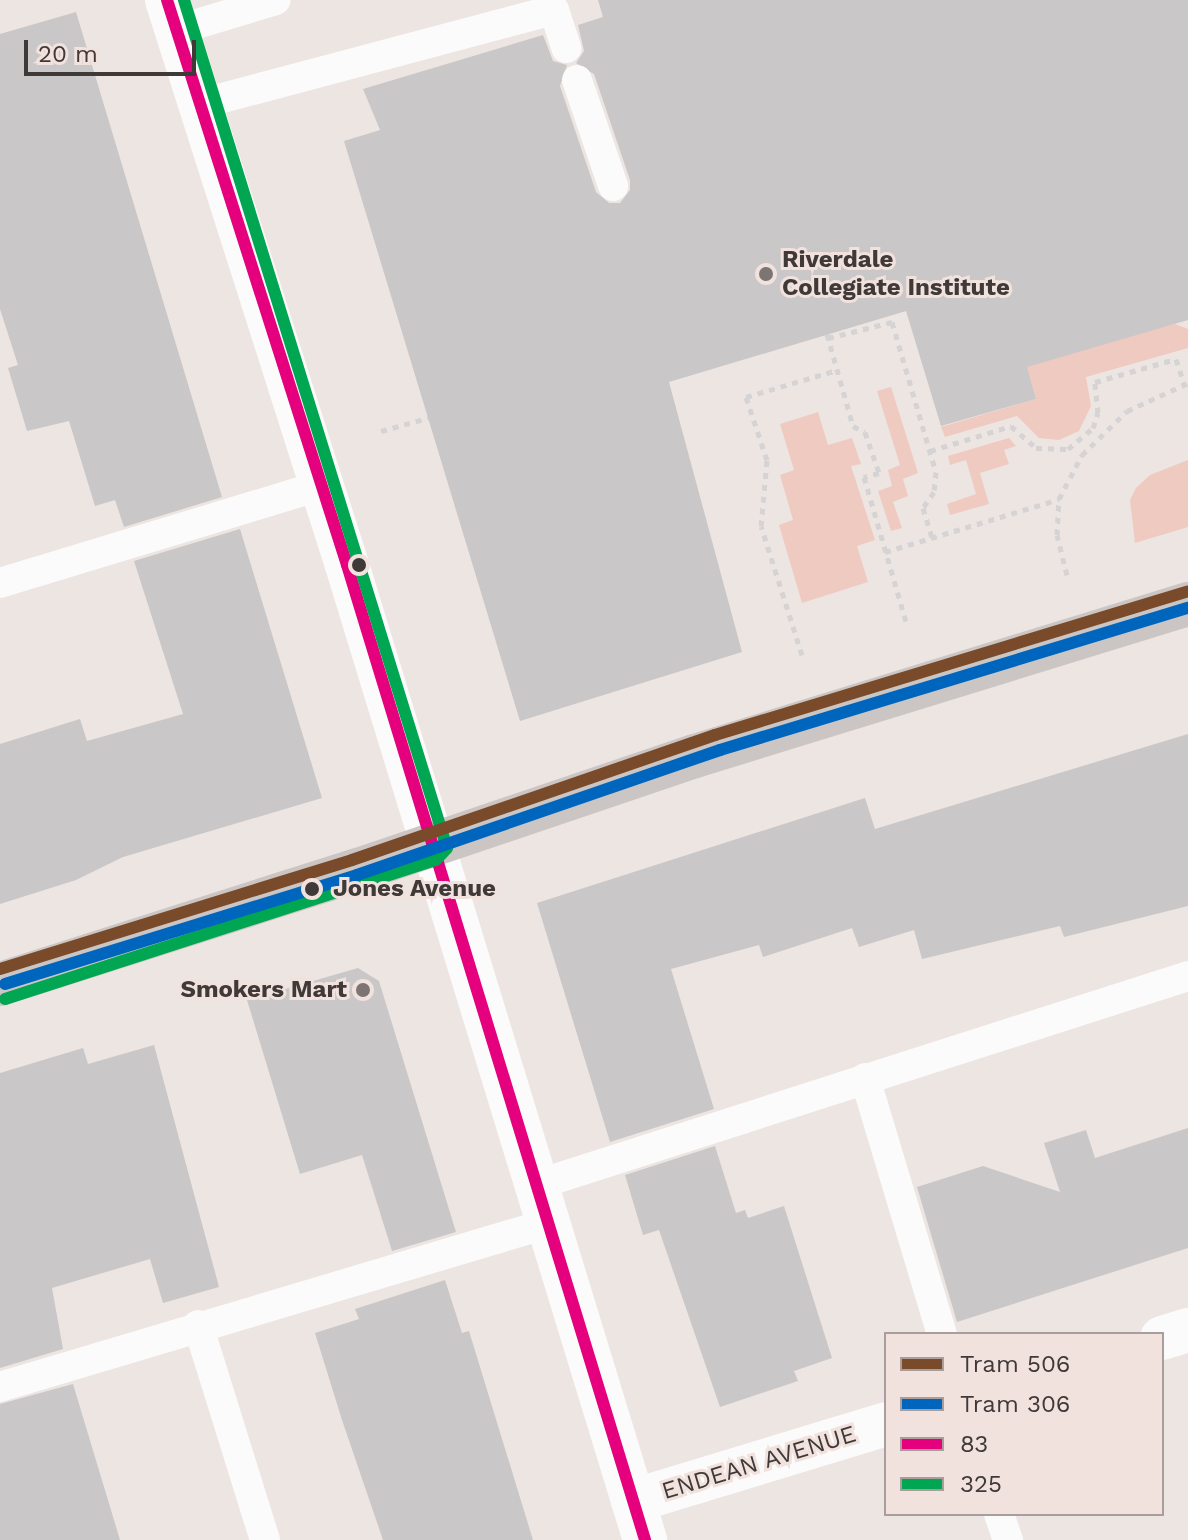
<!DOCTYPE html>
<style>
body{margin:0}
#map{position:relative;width:1188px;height:1540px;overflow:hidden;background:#ede5e2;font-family:"Work Sans",sans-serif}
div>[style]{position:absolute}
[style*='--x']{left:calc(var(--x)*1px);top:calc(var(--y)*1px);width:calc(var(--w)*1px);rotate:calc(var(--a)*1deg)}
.green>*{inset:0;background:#efcac0}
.building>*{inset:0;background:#c9c7c8}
.path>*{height:5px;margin-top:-2.5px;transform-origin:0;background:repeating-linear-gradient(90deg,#d5d3d3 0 6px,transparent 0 12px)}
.service>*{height:30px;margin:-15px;padding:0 15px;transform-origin:15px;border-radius:15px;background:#fcfbfb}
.minor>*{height:44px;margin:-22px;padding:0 22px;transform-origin:22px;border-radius:22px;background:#fcfbfb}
.tertiary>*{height:44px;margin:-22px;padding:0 22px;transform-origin:22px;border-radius:22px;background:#fcfbfb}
.secondary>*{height:44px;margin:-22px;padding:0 22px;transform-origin:22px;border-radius:22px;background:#cbc5c3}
.bus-1>*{height:12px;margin:-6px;padding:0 6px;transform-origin:6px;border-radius:6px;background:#e5007d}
.bus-2>*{height:12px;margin:-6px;padding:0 6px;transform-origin:6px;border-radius:6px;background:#00a651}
.tram-1>*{height:12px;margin:-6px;padding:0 6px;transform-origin:6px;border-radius:6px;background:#7a4b2a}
.tram-2>*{height:12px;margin:-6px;padding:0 6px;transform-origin:6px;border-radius:6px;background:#0065bd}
.dots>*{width:22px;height:22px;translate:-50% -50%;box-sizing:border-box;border:4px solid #f1e2de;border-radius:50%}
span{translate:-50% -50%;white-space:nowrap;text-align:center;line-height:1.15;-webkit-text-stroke:6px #f1e2de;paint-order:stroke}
.poi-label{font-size:24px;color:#3f3938;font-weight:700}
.left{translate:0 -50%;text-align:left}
.right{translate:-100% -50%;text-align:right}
.stop-label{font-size:24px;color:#3f3938;font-weight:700}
.street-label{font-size:24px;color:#3f3938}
.legend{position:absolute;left:884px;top:1332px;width:280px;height:184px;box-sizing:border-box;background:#f1e2de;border:2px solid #aa9e9c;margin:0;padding:10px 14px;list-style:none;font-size:24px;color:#3f3938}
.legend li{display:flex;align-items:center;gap:16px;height:40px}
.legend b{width:40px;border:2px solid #aa9e9c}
.scale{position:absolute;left:24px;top:40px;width:172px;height:36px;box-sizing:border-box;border:4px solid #3f3938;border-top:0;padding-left:10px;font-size:24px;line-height:28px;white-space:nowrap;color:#3f3938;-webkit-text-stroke:6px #f1e2de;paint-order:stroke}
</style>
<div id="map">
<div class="green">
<i style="clip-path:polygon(1175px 324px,1188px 329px,1188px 348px,1086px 377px,1091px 406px,1079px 431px,1059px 440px,1039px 438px,1017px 416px,945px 437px,941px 427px,1036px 399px,1025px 361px)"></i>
<i style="clip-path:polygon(891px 387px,918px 473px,903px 479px,908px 496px,893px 502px,902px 528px,891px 531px,878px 491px,892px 486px,888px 470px,900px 465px,877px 391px)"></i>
<i style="clip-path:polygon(818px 412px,828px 445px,852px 438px,861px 464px,851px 466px,875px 540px,857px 546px,868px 582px,802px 603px,779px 525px,793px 520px,780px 475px,794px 470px,780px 424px)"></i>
<i style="clip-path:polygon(1009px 438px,1016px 446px,1004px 450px,1009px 464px,980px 473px,989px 504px,950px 515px,947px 504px,976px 494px,966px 460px,950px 465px,948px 456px)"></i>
<i style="clip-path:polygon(1188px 460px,1188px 527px,1135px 543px,1130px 500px,1136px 488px,1150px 475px)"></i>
</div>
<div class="building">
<i style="clip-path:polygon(598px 0,1188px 0,1188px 320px,1027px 367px,1036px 399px,941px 426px,906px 311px,669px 382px,742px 652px,520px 721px,344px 141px,380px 130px,363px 89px,543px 35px,553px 61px,567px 65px,560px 86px,596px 192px,609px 203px,620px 203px,630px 190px,630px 180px,594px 74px,576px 63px,584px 51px,578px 25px,603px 17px)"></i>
<i style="clip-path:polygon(76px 12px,222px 497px,124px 527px,115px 500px,95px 506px,69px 421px,27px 431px,8px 368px,18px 365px,0 309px,0 34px)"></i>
<i style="clip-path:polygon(240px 529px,322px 798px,123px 857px,76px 880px,0 904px,0 744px,80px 719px,87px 741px,183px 714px,134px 561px)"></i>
<i style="clip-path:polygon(1188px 734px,1188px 906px,1064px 937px,1060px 926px,922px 959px,914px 930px,859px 947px,852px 928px,763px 957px,759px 945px,671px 969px,714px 1109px,610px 1142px,537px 903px,865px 798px,875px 829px)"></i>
<i style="clip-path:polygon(358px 968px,379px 981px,456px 1232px,392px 1251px,362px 1155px,300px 1174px,247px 1000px)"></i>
<i style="clip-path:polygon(154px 1045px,219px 1287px,163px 1303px,150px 1259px,52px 1288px,63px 1349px,0 1368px,0 1073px,83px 1048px,88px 1064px)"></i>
<i style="clip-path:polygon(1188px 1128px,1188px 1248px,957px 1322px,917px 1187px,983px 1166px,1060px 1192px,1044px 1143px,1086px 1130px,1095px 1158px)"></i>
<i style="clip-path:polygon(715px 1146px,736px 1213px,745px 1210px,748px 1218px,784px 1206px,832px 1358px,794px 1371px,798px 1381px,720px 1407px,659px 1230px,643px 1235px,625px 1175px)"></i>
<i style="clip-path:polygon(445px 1280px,462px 1333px,469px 1331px,533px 1540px,383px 1540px,342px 1420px,315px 1333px,359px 1319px,355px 1309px)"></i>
<i style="clip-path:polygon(73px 1384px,120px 1540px,0 1540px,0 1404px)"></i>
</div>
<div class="path">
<i style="--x:827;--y:334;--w:96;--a:74.2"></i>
<i style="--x:853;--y:426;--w:13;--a:27"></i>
<i style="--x:865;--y:432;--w:43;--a:71.1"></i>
<i style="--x:879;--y:473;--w:16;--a:165"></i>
<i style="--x:864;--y:477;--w:154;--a:73.8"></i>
<i style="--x:828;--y:338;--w:66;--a:-14"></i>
<i style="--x:892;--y:322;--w:156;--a:73.7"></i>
<i style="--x:936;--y:472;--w:20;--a:96"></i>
<i style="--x:934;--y:492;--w:19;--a:125"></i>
<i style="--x:923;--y:508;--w:31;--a:73"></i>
<i style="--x:381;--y:431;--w:49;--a:-15.5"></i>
<i style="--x:930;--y:451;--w:85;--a:-17.2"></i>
<i style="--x:1011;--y:426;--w:33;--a:41"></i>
<i style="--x:1036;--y:448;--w:32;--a:2"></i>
<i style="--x:1068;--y:449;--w:33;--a:-40"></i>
<i style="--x:1093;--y:428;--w:16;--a:-72"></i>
<i style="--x:1098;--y:413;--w:31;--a:-96"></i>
<i style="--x:1095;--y:382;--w:84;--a:-15.9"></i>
<i style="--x:1176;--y:359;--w:26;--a:72"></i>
<i style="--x:885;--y:552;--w:182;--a:-16.9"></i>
<i style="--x:1067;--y:575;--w:41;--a:-104"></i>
<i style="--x:1057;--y:535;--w:36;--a:-87"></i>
<i style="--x:1059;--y:499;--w:50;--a:-62.4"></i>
<i style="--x:1082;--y:455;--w:63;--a:-44.4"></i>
<i style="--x:1127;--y:411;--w:67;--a:-24.7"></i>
<i style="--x:802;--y:655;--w:135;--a:-107.6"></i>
<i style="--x:761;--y:526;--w:66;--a:-84.8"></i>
<i style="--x:767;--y:460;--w:66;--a:-108.4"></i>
<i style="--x:746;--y:397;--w:95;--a:-16.5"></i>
</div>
<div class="service">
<i style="--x:177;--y:30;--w:103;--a:-16.9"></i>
<i style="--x:577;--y:80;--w:112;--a:71.2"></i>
<i style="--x:200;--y:104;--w:366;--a:-14.9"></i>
<i style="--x:554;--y:10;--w:40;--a:72"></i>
<i style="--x:0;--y:583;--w:334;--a:-16.9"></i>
<i style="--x:865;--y:1078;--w:267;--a:73.3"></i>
<i style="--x:536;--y:1185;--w:685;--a:-17.77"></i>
<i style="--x:198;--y:1325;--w:225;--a:72.7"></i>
<i style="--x:0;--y:1387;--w:570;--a:-16.62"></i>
<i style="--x:999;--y:1514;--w:28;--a:71"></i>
</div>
<div class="minor">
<i style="--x:1162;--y:1338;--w:27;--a:-17"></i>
<i style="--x:633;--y:1501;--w:264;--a:-16.9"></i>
</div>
<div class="tertiary">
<i style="--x:167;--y:0;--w:593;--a:72.33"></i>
<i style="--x:347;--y:565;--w:1020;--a:73"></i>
</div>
<div class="secondary">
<i style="--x:0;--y:984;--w:373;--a:-17.7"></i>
<i style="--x:355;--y:871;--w:359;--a:-18.7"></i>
<i style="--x:695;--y:756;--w:516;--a:-17.14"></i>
</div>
<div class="bus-1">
<i style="--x:167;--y:0;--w:593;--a:72.33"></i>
<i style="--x:347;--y:565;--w:1020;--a:73"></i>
</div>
<div class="bus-2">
<i style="--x:5;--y:999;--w:453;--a:-17.9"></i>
<i style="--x:436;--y:860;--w:16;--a:-47"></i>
<i style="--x:447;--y:848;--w:888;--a:-107.23"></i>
</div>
<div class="tram-1">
<i style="--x:0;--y:969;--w:368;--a:-17.2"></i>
<i style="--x:352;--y:860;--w:384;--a:-19"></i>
<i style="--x:715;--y:735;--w:494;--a:-16.9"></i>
</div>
<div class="tram-2">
<i style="--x:5;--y:984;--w:368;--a:-17.2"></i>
<i style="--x:357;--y:875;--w:384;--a:-19"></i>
<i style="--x:720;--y:750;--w:489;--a:-16.9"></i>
</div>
<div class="dots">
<i style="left:766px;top:274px;background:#7c7574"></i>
<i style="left:359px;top:565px;background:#3f3938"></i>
<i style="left:312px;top:889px;background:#3f3938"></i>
<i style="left:363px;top:990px;background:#7c7574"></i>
</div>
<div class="poi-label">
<span class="left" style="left:782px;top:274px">Riverdale<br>Collegiate Institute</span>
<span class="right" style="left:347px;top:990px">Smokers Mart</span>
</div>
<div class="stop-label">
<span class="left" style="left:333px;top:889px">Jones Avenue</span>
</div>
<div class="street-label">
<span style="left:759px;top:1463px;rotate:-17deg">ENDEAN AVENUE</span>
</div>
<ul class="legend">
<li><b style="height:10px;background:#7a4b2a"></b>Tram 506</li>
<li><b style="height:10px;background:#0065bd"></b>Tram 306</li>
<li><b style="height:10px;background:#e5007d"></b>83</li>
<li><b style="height:10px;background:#00a651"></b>325</li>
</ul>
<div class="scale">20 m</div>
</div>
